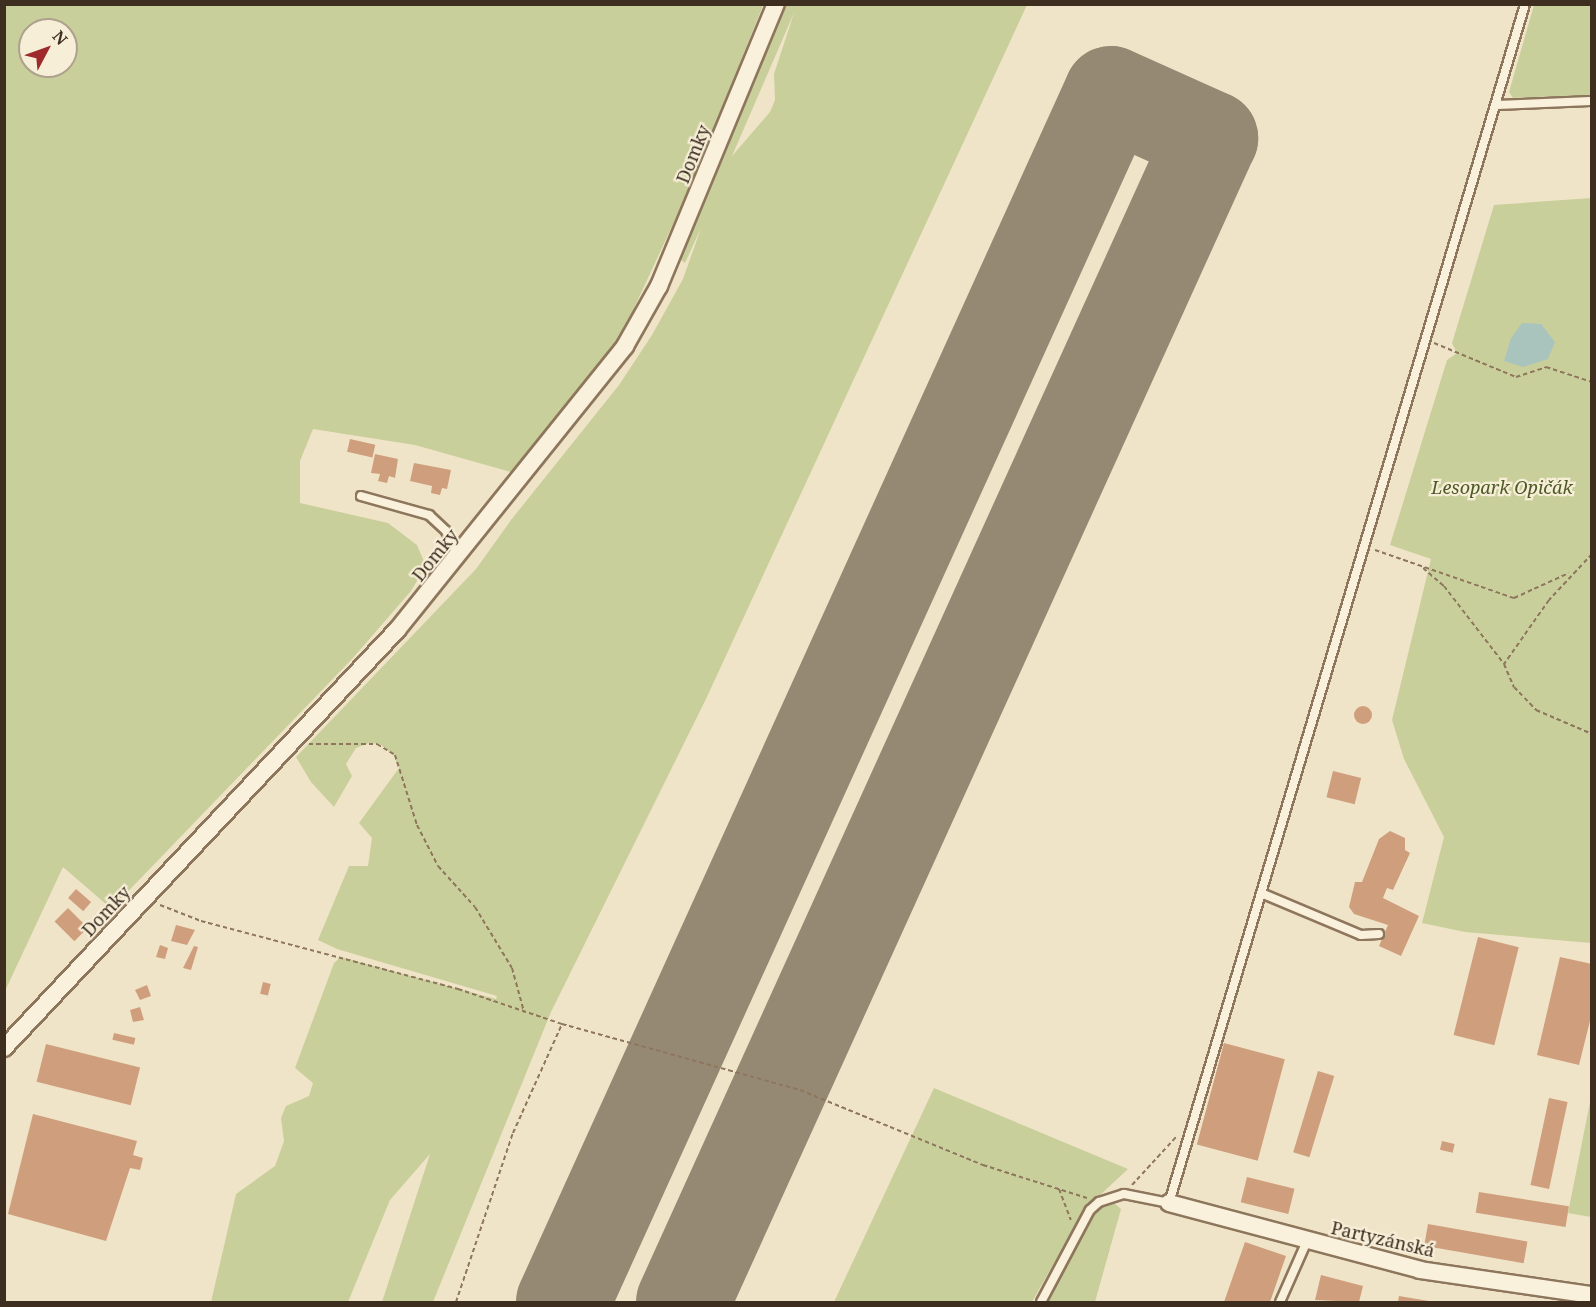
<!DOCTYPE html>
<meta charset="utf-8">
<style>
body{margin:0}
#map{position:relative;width:1596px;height:1307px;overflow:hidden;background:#f0e4c8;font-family:"Noto Serif",serif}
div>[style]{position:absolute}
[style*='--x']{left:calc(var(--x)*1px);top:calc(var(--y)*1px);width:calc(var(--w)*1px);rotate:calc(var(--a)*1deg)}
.green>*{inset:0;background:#c9cf9b}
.water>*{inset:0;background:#a9c4bc}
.runway>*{height:94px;margin:-47px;padding:0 47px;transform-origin:47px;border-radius:47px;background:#968974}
.building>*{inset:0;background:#cf9f7d;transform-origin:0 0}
.round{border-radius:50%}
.path>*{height:2px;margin-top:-1px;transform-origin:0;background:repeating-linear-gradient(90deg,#8d765c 0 4.5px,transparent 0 7.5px)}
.roads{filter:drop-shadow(2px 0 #8d765c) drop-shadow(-2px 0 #8d765c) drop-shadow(0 2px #8d765c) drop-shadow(0 -2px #8d765c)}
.service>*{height:8px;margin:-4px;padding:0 4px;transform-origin:4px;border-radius:4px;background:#faf1dc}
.minor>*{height:16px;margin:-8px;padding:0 8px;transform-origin:8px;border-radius:8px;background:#faf1dc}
span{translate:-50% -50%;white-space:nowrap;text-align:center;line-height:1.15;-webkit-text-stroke:4.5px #f7eed8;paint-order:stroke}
.street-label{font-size:18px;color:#3d2e20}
.park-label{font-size:18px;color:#4d5a26;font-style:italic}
.frame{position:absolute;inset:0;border:6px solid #3d2e20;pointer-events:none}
.north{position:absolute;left:18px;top:18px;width:60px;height:60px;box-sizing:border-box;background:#f7eed8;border:2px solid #ada18e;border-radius:50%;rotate:49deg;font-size:16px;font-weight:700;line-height:24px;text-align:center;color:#3d2e20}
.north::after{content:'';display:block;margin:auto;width:21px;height:27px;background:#9e2a2b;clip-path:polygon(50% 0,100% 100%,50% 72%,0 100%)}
</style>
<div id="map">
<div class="green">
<i style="clip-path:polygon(evenodd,5px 5px,763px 5px,694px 179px,628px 321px,607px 355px,511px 472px,415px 445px,313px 429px,300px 461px,300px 503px,388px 523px,417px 545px,426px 566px,411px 591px,352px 659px,114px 906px,107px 905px,63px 867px,5px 991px,5px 5px,30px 30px,66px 30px,66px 66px,30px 66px,30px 30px)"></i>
<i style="clip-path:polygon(evenodd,784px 5px,1027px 5px,705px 701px,551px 1012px,433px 1302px,382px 1302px,430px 1154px,390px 1200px,348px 1302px,211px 1302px,236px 1194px,275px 1166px,284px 1141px,281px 1118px,286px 1106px,309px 1096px,313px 1083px,295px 1068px,334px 963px,341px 957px,496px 999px,497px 996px,337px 949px,318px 940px,349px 866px,368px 866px,372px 838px,359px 823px,399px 768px,394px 756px,380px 744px,369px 743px,356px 748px,346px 764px,352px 776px,334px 807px,311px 782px,296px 757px,476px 569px,511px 520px,619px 385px,652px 335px,683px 279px,701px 228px,685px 263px,680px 259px,784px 5px,794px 13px,774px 74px,775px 100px,770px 112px,732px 156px,794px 13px)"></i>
<i style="clip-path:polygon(1534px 5px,1591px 5px,1591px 95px,1513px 98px,1509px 92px)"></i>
<i style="clip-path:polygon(1591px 198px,1591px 943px,1465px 932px,1422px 923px,1444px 837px,1404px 759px,1392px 720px,1431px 559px,1390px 545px,1447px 360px,1457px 353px,1452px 343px,1494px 205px)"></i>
<i style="clip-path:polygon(934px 1088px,1128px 1169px,1084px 1210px,1032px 1302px,834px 1302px)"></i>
<i style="clip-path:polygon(1591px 1097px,1592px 1217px,1591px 1217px,1568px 1213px)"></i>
<i style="clip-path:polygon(1113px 1202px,1121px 1209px,1095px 1302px,1043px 1302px,1089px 1220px,1104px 1204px)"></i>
</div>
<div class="water">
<i style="clip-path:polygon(1522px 323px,1541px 324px,1555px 342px,1548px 359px,1523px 367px,1504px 361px,1511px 338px)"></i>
</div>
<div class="runway">
<i style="--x:563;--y:1302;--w:1327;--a:-65.62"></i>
<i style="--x:1111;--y:93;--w:110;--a:24.2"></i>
<i style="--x:1211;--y:138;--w:1278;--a:114.4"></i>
</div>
<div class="building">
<i style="left:350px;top:439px;width:26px;height:13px;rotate:13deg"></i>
<i style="clip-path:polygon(375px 454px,398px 459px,395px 478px,389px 476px,387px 483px,378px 481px,380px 474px,371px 473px)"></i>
<i style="clip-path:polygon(414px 463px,451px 470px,447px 489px,442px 488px,440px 495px,431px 493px,432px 486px,410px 481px)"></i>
<i class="round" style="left:1354px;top:706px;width:18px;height:18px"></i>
<i style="left:1333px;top:771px;width:29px;height:27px;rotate:14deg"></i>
<i style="clip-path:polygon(1390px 831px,1405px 838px,1405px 850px,1410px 853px,1393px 890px,1387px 888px,1383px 898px,1419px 916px,1401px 956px,1379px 946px,1388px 925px,1354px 914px,1349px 907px,1355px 882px,1362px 882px,1379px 839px)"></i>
<i style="left:76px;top:889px;width:20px;height:12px;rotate:41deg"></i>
<i style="left:68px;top:908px;width:28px;height:19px;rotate:45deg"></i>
<i style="clip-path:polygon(176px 925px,195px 930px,187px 945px,171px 941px)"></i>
<i style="left:1478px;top:937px;width:42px;height:101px;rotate:14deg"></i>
<i style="clip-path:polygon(160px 945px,168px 948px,165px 959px,156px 957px)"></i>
<i style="clip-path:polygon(194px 946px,198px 947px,191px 970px,183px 968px)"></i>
<i style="clip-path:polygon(1560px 957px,1592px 964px,1592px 1013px,1579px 1065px,1537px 1055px)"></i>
<i style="left:263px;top:982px;width:8px;height:12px;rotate:14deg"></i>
<i style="clip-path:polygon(147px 985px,151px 996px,140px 1000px,135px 990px)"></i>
<i style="clip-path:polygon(140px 1007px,144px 1020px,133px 1022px,130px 1010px)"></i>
<i style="left:114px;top:1033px;width:22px;height:7px;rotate:13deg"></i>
<i style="left:1224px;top:1043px;width:63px;height:105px;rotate:15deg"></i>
<i style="left:46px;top:1044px;width:97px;height:39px;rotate:14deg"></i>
<i style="left:1318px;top:1071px;width:17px;height:85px;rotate:17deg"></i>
<i style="left:1549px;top:1098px;width:19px;height:89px;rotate:12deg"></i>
<i style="clip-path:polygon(33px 1114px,137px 1141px,133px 1155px,143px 1158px,140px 1170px,130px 1168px,106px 1241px,8px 1214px)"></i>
<i style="left:1442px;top:1141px;width:13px;height:9px;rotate:13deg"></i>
<i style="left:1247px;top:1177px;width:49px;height:26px;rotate:14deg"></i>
<i style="left:1479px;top:1192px;width:91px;height:21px;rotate:9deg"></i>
<i style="left:1428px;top:1224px;width:101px;height:22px;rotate:10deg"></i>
<i style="clip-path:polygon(1245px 1242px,1286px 1256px,1270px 1302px,1224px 1302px)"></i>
<i style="clip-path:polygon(1321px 1275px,1363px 1286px,1359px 1302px,1315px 1300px)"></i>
<i style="clip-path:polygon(1399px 1296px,1429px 1301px,1429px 1302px,1398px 1302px)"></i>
</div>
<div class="path">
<i style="--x:1434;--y:343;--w:89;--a:22.5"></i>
<i style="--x:1516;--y:377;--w:32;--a:-18"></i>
<i style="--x:1546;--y:367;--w:48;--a:18.1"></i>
<i style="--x:1375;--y:550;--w:147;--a:19.1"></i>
<i style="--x:1514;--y:598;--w:60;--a:-24.4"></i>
<i style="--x:1592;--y:554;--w:63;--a:133.1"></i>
<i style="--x:1549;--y:600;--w:78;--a:125.1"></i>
<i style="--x:1504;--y:664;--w:25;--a:67"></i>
<i style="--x:1514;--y:687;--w:32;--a:46"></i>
<i style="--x:1536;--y:710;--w:61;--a:23.2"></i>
<i style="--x:1423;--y:568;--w:28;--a:41"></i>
<i style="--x:1444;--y:586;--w:98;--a:52.4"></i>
<i style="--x:309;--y:744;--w:68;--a:0"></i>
<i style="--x:377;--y:744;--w:21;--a:31"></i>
<i style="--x:395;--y:755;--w:73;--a:72.6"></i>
<i style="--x:417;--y:825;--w:46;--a:62.9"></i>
<i style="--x:438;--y:866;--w:55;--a:47.9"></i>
<i style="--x:475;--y:907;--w:71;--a:58.8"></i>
<i style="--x:512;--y:968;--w:46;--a:74.7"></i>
<i style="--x:160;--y:905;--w:44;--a:21.3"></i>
<i style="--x:201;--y:921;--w:266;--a:14.8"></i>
<i style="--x:458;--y:989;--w:110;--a:18.6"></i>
<i style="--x:1132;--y:1185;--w:65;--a:-47.5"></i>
<i style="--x:1059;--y:1189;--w:33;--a:69"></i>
<i style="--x:456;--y:1302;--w:178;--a:-71.4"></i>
<i style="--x:513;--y:1133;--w:120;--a:-65.8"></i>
<i style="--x:562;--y:1024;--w:247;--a:15.5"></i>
<i style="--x:800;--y:1090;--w:198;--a:22.3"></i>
<i style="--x:983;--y:1165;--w:109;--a:17.6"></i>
</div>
<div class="roads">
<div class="service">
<i style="--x:1496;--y:105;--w:96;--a:-2.4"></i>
<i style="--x:361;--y:496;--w:71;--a:15.6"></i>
<i style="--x:429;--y:515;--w:23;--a:43"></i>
<i style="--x:446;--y:531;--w:29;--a:65"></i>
<i style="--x:1261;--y:893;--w:108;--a:22.8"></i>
<i style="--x:1361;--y:935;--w:18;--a:-3"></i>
<i style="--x:1041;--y:1302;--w:104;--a:-62"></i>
<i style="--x:1090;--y:1210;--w:12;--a:-42"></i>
<i style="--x:1099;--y:1202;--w:26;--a:-18"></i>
<i style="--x:1124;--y:1194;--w:46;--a:11.3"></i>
<i style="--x:1169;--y:1203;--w:1251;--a:-73.46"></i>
<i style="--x:1280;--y:1302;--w:67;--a:-66.1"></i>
</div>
<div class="minor">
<i style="--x:4;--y:1048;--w:574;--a:-46.77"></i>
<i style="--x:397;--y:630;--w:364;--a:-51.2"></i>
<i style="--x:625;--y:346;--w:69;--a:-60.5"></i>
<i style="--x:659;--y:286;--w:305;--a:-67.5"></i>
<i style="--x:1169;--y:1203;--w:260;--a:14.9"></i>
<i style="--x:1420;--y:1270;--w:174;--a:8.3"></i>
</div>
</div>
<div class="street-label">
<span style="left:693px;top:154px;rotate:-68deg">Domky</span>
<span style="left:435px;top:555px;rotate:-51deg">Domky</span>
<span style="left:106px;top:911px;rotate:-47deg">Domky</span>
<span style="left:1383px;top:1239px;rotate:13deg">Partyzánská</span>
</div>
<div class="park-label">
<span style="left:1502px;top:487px">Lesopark Opičák</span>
</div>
<div class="frame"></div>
<div class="north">N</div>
</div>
